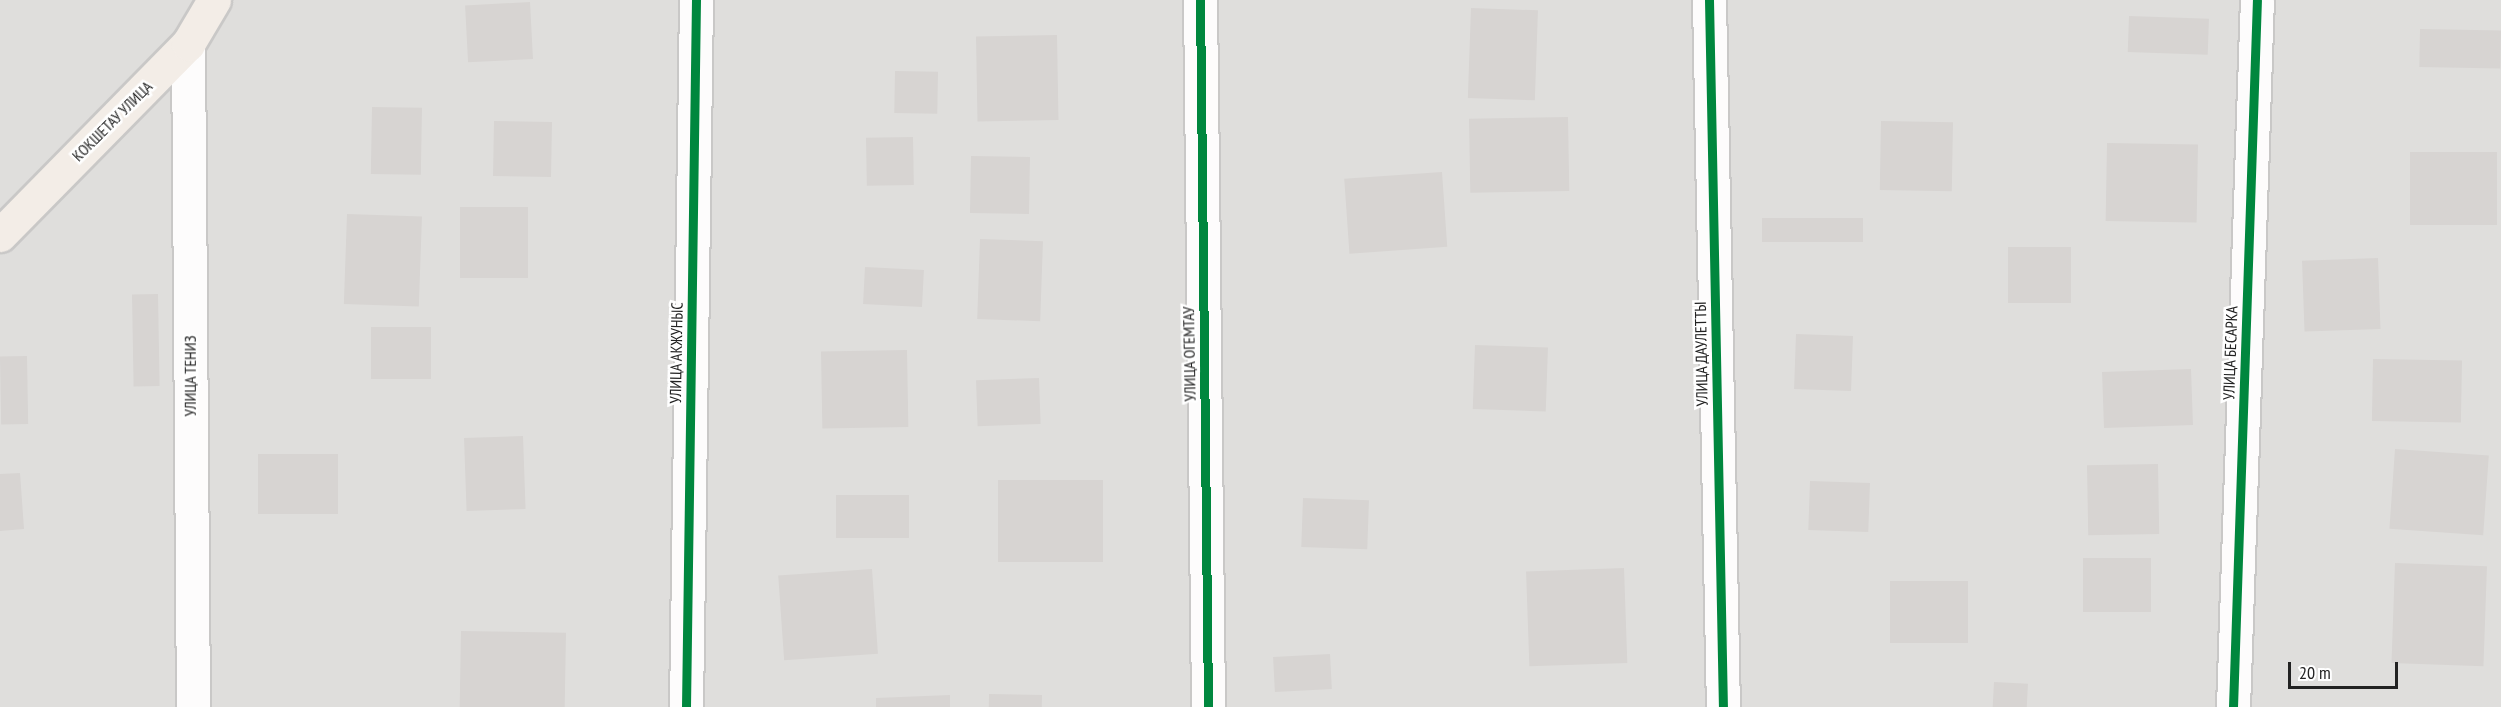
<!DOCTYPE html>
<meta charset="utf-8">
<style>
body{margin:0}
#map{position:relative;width:2501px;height:707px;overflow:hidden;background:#f0eeeb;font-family:"PT Sans Narrow",sans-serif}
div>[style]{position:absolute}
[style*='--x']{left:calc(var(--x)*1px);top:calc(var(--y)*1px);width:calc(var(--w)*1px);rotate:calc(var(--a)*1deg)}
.residential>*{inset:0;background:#dfdedc;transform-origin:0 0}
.building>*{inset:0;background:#d7d4d2;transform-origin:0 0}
.roads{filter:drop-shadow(2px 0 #c9c8c7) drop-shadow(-2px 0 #c9c8c7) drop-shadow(0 2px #c9c8c7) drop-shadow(0 -2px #c9c8c7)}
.minor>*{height:33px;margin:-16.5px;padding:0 16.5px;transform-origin:16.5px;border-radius:16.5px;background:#fdfcfc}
.major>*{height:33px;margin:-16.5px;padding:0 16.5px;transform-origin:16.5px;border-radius:16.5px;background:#f3ede7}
.cycleway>*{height:9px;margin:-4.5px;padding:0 4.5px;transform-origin:4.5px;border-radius:4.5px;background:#00873e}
span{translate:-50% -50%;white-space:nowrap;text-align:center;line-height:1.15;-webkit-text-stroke:5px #fff;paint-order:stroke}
.street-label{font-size:16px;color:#222}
.scale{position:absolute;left:2288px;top:662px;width:110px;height:27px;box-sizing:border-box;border:3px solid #222;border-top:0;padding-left:8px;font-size:18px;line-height:21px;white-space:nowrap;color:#222;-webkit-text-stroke:4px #fff;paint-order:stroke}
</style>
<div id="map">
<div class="residential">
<i style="left:0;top:0;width:2501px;height:707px"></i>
</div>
<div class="building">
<i style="left:530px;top:2px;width:57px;height:65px;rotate:87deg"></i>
<i style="left:1471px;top:8px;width:67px;height:90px;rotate:2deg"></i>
<i style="left:2129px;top:16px;width:80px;height:36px;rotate:2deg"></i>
<i style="left:2420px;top:29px;width:81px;height:38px;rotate:1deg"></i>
<i style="left:1057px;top:35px;width:85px;height:81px;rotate:89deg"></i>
<i style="left:895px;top:71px;width:43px;height:42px;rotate:1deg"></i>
<i style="left:372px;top:107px;width:50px;height:67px;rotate:1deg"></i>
<i style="left:1568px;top:117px;width:74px;height:99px;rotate:89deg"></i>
<i style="left:494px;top:121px;width:58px;height:55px;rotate:1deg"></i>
<i style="left:1881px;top:121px;width:72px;height:69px;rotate:1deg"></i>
<i style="left:913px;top:137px;width:48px;height:47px;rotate:89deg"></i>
<i style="left:2107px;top:143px;width:91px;height:78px;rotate:1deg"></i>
<i style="left:2497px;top:152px;width:73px;height:87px;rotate:90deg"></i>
<i style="left:971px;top:156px;width:59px;height:57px;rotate:1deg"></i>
<i style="left:1442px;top:172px;width:75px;height:98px;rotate:86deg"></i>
<i style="left:460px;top:207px;width:68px;height:71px"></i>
<i style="left:347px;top:214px;width:75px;height:90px;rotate:2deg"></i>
<i style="left:1762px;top:218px;width:101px;height:24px"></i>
<i style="left:980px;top:239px;width:63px;height:80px;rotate:2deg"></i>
<i style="left:2008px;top:247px;width:63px;height:56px"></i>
<i style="left:2378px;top:258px;width:71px;height:76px;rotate:88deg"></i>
<i style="left:865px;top:267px;width:59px;height:37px;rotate:3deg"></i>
<i style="left:158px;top:294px;width:92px;height:26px;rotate:89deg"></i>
<i style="left:371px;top:327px;width:60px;height:52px"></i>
<i style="left:1796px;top:334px;width:57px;height:55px;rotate:2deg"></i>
<i style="left:1475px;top:345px;width:73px;height:64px;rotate:2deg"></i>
<i style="left:907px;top:350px;width:77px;height:86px;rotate:89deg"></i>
<i style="left:27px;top:356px;width:68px;height:27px;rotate:89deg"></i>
<i style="left:2373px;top:359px;width:89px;height:62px;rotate:1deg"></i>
<i style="left:2191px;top:369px;width:56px;height:89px;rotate:88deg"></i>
<i style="left:1039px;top:378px;width:46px;height:63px;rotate:88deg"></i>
<i style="left:523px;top:436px;width:73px;height:59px;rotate:88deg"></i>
<i style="left:2395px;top:449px;width:94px;height:80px;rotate:4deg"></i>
<i style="left:258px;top:454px;width:80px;height:60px"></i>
<i style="left:2158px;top:464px;width:70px;height:71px;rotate:89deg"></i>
<i style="clip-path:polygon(20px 473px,24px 529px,0 531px,0 474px)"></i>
<i style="left:998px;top:480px;width:105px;height:82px"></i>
<i style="left:1810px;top:481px;width:60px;height:49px;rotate:2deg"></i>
<i style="left:909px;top:495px;width:43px;height:73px;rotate:90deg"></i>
<i style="left:1303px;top:498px;width:66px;height:49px;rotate:2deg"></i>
<i style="left:2083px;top:558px;width:68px;height:54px"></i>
<i style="left:2395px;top:563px;width:92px;height:100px;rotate:2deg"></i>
<i style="left:1624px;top:568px;width:95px;height:98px;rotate:88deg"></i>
<i style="left:872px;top:569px;width:85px;height:94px;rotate:86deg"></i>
<i style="left:1890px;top:581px;width:78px;height:62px"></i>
<i style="left:461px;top:631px;width:105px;height:76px;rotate:1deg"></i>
<i style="left:1330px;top:654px;width:35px;height:57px;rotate:87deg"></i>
<i style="left:1994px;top:682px;width:34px;height:25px;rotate:3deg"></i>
<i style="left:989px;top:694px;width:53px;height:13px;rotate:1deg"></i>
<i style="clip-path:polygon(950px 695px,950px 707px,876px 707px,876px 698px)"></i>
</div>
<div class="roads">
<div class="minor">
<i style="--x:1200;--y:0;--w:707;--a:89.35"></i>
<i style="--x:1709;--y:0;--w:707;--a:88.87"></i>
<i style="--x:188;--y:44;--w:663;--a:89.57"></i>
<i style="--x:686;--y:707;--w:707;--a:-89.19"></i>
<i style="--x:2233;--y:707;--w:707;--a:-88.06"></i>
</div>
<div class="major">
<i style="--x:0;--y:235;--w:268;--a:-45.5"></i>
<i style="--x:188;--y:44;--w:51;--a:-59.4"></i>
</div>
</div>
<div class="cycleway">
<i style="--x:1200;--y:0;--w:707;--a:89.35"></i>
<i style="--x:1709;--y:0;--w:707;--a:88.87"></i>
<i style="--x:686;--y:707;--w:707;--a:-89.19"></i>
<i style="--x:2233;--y:707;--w:707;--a:-88.06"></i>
</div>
<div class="street-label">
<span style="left:112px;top:121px;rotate:-45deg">КОКШЕТАУ УЛИЦА</span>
<span style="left:676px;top:353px;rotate:-89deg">УЛИЦА АКЖУНЫС</span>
<span style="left:2230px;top:353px;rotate:-88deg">УЛИЦА БЕСАРКА</span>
<span style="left:1189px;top:354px;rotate:-91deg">УЛИЦА ОГЕМТАУ</span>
<span style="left:1701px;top:354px;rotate:-91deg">УЛИЦА ДАУЛЕТТЫ</span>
<span style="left:190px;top:376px;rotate:-90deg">УЛИЦА ТЕНИЗ</span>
</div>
<div class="scale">20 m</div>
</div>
